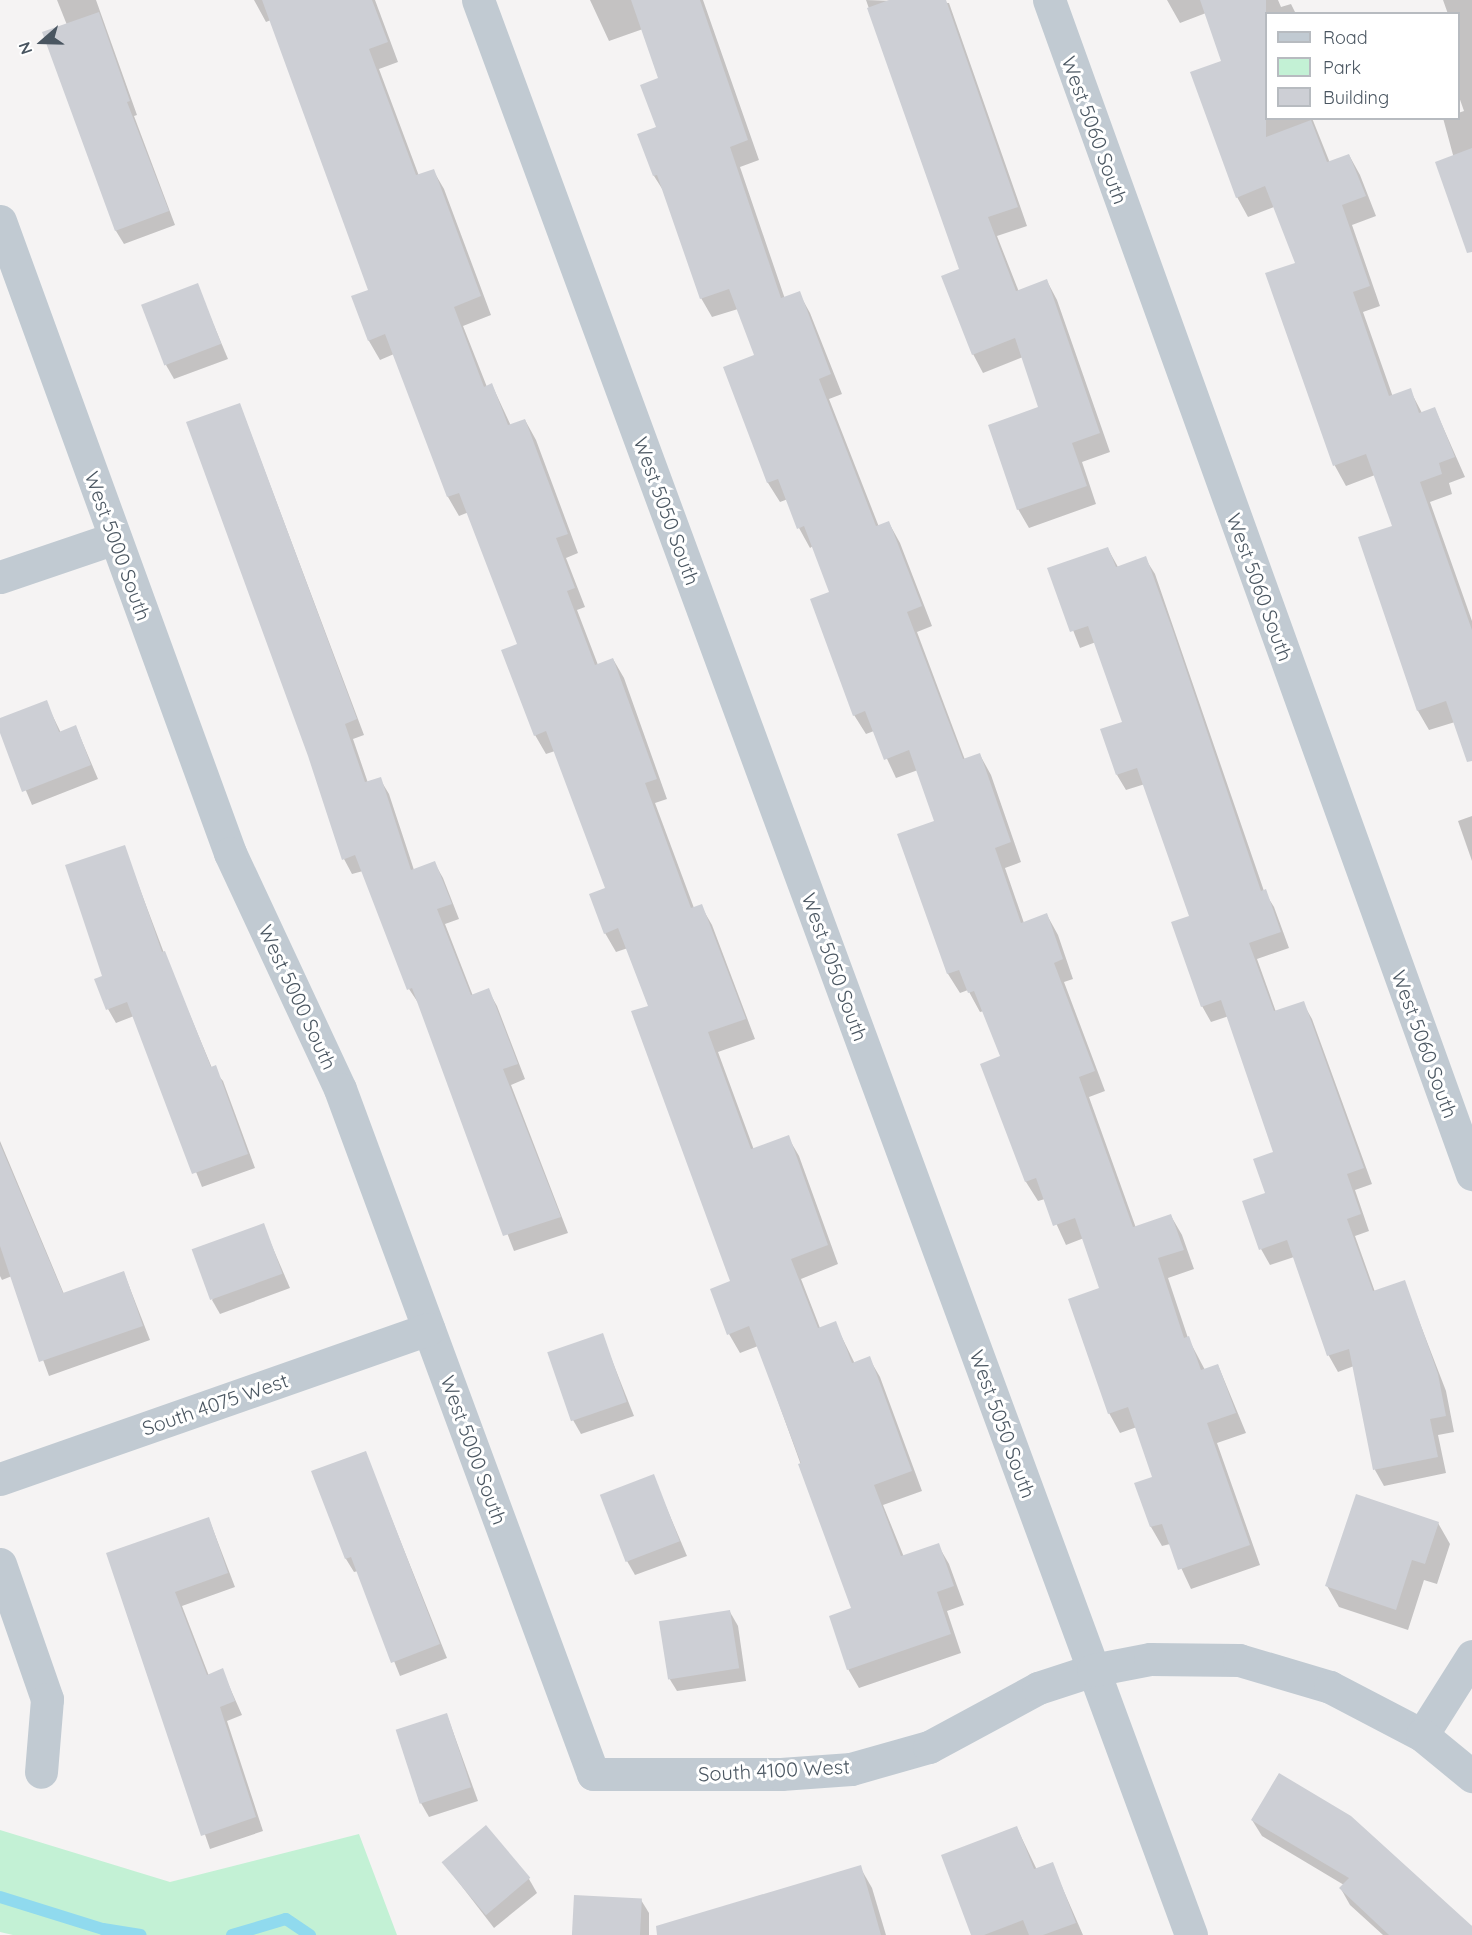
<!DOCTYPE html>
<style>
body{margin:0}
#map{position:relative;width:1472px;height:1935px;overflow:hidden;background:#f5f3f3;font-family:Quicksand,sans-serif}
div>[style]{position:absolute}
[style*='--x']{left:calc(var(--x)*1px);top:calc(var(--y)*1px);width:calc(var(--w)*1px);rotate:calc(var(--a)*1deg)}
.green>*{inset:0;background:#c3f1d5}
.shadow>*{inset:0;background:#0003}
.stream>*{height:12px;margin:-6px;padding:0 6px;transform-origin:6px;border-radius:6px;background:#90daee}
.building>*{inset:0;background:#cdcfd5;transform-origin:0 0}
.street>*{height:33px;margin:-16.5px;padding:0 16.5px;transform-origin:16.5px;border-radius:16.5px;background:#c1cad2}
span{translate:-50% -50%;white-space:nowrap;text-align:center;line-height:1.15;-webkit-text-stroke:6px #fff;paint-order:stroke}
.street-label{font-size:20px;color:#4a5661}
.legend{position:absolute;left:1265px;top:12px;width:195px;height:108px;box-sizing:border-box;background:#fff;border:2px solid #b7bbc0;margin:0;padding:8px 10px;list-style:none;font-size:18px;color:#4a5661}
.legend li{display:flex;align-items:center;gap:12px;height:30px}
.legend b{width:30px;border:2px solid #b7bbc0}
.north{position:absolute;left:12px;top:12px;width:60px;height:60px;-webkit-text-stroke:4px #fff;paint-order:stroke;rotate:250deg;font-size:16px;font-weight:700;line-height:24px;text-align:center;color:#4a5661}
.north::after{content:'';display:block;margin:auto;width:21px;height:27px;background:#4a5661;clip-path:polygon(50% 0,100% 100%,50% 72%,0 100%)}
</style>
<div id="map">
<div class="green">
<i style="clip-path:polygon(0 1830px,170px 1882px,359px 1834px,397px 1935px,13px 1935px,0 1932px)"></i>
</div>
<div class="shadow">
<i style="clip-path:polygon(57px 0,96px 0,137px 115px,134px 116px,175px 225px,124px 244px,116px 231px,44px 33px,67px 25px)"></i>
<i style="clip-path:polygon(254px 0,375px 0,398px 62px,379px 69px,419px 176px,433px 170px,444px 189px,491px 315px,463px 326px,487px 387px,492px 385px,511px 426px,525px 420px,536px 440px,578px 553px,566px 558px,585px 607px,577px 610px,598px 665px,613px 659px,624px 678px,667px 799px,655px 803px,694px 908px,701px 906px,712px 925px,755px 1039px,718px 1052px,754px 1150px,788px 1137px,799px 1156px,838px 1264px,801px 1279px,820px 1328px,835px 1323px,855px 1364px,869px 1358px,880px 1377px,922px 1491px,883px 1505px,904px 1557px,938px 1545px,949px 1564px,964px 1605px,947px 1611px,961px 1653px,859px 1688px,848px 1669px,853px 1609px,758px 1346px,740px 1353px,729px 1334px,732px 1282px,650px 1006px,628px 948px,616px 952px,605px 933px,607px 889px,555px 751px,546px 754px,535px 735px,519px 645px,469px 512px,459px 516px,448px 497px,394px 354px,380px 360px,369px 341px,353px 297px,370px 291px,271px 20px,266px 22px)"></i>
<i style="clip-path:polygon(590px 0,703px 0,759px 160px,740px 167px,785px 299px,799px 293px,810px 313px,842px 394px,829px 399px,879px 527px,889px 523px,900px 543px,932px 626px,917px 632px,965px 760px,980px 755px,991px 775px,1021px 862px,1005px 868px,1024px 923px,1047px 915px,1058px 935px,1073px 979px,1064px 982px,1105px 1091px,1089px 1097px,1136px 1228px,1171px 1216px,1182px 1235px,1194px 1269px,1168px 1278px,1188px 1338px,1205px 1370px,1218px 1365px,1246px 1433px,1217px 1443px,1260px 1565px,1191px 1589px,1170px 1544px,1162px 1546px,1151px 1527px,1136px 1484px,1154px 1478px,1137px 1427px,1120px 1433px,1109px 1413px,1101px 1289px,1084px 1238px,1066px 1245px,1045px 1199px,1038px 1201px,1026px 1182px,982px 1065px,1001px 1057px,984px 1011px,980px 1012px,968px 990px,960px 993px,948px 974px,899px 835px,936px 822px,918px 770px,896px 778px,874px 731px,866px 734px,854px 715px,831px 593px,813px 546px,810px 548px,799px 528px,788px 499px,780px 502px,768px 483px,725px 368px,756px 355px,738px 309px,712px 317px,701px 298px,666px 195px,654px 176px,660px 79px,643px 29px,609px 41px)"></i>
<i style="clip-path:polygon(866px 0,949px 3px,1027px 226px,997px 236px,1019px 292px,1047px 281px,1057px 300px,1110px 452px,1082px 462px,1096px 504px,1029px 528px,1018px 509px,1040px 408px,1023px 357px,983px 373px,973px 354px,961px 270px)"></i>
<i style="clip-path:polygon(1167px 0,1278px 0,1281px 7px,1291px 4px,1296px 14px,1266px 14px,1266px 118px,1312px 118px,1330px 163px,1349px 155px,1360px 175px,1376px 216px,1352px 225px,1380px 306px,1363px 312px,1393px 397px,1410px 390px,1422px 413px,1435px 409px,1465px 477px,1449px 483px,1452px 494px,1430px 502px,1472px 621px,1472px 760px,1455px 722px,1429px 730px,1418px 711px,1360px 538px,1394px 527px,1375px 475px,1346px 486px,1335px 466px,1267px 274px,1297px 264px,1274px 207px,1248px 217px,1237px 197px,1223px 62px,1206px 13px,1180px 23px)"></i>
<i style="clip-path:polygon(1443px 0,1472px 0,1472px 225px,1443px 118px,1458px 118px,1458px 113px,1464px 111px,1458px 94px,1458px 14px,1448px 14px)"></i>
<i style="clip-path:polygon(197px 285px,228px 359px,174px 379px,166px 365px)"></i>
<i style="clip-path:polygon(240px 405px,364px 735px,353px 739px,368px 783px,380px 779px,389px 794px,414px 870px,434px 862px,443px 878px,459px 919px,445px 924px,473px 996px,488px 990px,497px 1006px,525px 1079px,511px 1085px,568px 1233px,514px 1251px,419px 1004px,409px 989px,363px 871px,352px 874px,344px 859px)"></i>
<i style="clip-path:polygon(1108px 549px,1118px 567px,1145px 558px,1155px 574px,1264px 891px,1274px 907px,1289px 948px,1257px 959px,1276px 1012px,1303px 1003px,1312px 1019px,1372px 1184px,1355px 1190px,1369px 1231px,1355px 1236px,1375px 1292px,1404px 1282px,1446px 1391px,1454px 1432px,1438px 1435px,1446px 1473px,1384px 1486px,1375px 1470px,1354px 1366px,1338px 1372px,1329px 1356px,1294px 1257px,1270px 1265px,1261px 1249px,1275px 1153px,1229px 1016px,1211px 1022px,1202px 1006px,1191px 917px,1145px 784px,1126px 790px,1117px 775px,1124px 723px,1096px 642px,1080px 648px,1049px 569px)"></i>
<i style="clip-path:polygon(46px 702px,61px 733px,76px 727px,98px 779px,32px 805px,0 729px,0 720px)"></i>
<i style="clip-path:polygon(1472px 816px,1472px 861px,1458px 821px)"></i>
<i style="clip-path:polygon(124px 847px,164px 953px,212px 1068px,223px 1081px,255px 1168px,202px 1187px,134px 1016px,116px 1023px,108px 1009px,104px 977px)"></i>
<i style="clip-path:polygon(0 1141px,64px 1294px,124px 1273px,150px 1340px,49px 1376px,12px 1276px,2px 1280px,0 1276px)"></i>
<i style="clip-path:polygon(263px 1225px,290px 1288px,220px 1314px,212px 1300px)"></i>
<i style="clip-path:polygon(602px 1335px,634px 1416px,581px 1434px,573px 1420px)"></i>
<i style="clip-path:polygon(365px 1452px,447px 1658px,400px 1676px,358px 1571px,354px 1572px,346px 1559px,313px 1472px)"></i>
<i style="clip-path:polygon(653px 1476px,687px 1556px,635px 1575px,627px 1561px)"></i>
<i style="clip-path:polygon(209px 1519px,235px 1587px,182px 1606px,209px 1676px,222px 1670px,242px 1715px,227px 1721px,263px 1831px,210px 1849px,108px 1554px)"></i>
<i style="clip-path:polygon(1438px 1523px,1450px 1544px,1437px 1584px,1424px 1580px,1408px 1630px,1339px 1607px,1327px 1586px)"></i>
<i style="clip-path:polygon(730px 1612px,738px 1626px,746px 1681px,677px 1691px,669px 1678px)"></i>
<i style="clip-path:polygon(447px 1715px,478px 1801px,429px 1817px,421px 1803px)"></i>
<i style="clip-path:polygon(1252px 1820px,1472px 1926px,1472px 1935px,1383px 1935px,1350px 1905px,1341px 1889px,1344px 1885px,1262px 1836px)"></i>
<i style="clip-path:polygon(1017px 1828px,1037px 1870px,1052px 1864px,1083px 1935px,973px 1935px)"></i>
<i style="clip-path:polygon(443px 1862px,529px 1879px,537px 1893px,494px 1928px)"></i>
<i style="clip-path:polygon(860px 1867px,872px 1888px,886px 1935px,713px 1935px)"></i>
<i style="clip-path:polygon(641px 1900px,649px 1913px,649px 1935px,575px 1935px)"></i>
</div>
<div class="stream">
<i style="--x:0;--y:1897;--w:108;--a:17.3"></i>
<i style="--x:103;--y:1929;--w:38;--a:9"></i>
<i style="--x:232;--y:1935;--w:56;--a:-16.5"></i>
<i style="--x:286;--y:1919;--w:29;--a:34"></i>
</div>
<div class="building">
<i style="clip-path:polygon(262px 0,372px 0,388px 42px,369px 49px,416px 175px,434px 169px,481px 296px,454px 307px,484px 387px,492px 383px,508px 425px,525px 419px,568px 534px,556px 538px,575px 588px,567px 591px,595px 665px,613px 658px,657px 779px,645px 783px,691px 908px,702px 904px,746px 1019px,708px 1032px,751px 1149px,789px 1135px,828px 1245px,791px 1259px,818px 1328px,836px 1321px,852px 1363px,870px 1356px,912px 1471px,874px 1485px,901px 1556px,939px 1543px,954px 1586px,937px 1592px,951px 1634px,847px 1670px,829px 1616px,851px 1608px,798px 1464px,801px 1463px,749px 1326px,727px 1335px,710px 1289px,730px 1281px,631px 1011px,648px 1006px,618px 928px,604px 934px,589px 894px,605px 888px,546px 731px,534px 736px,501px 650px,517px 644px,459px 493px,447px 497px,385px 334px,368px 341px,351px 296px,368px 290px)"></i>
<i style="clip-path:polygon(631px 0,700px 0,748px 140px,730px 147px,781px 298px,800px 291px,831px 374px,819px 379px,876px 526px,889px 521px,922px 606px,907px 612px,963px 759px,980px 753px,1011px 842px,995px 848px,1021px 923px,1047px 913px,1063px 959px,1054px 963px,1095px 1071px,1079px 1077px,1133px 1227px,1171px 1214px,1184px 1250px,1158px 1258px,1184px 1338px,1189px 1336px,1201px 1370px,1218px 1364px,1236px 1413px,1207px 1423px,1250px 1545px,1178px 1570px,1162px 1524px,1150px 1527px,1134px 1483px,1152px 1477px,1128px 1407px,1108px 1414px,1068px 1299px,1099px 1288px,1075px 1218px,1053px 1226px,1036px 1178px,1025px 1182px,980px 1064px,1000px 1056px,974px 991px,968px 993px,959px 970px,947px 974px,897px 834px,934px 821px,909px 750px,884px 760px,865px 711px,853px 716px,810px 599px,829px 592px,804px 526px,797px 529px,778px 479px,767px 483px,723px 367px,754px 355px,729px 289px,700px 299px,657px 175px,653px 176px,637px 134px,656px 127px,640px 85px,658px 78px)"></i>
<i style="clip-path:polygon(889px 0,946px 0,1018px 207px,988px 217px,1016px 291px,1047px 279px,1100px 433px,1072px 443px,1087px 486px,1017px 510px,988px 425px,1038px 407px,1015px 338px,972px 355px,941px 276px,959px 269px,867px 8px)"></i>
<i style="clip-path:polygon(1200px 0,1266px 0,1266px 137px,1311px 120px,1327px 162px,1349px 154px,1366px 196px,1342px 205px,1370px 286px,1353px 292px,1389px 396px,1411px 388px,1419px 413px,1435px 407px,1455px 457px,1439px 463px,1442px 474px,1420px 482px,1472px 630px,1472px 761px,1467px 762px,1446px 701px,1417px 711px,1358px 537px,1392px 526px,1366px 454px,1333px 466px,1265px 273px,1295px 263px,1265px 186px,1236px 198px,1190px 72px,1221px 61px)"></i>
<i style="clip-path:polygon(99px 12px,130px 101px,127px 102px,169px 211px,115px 231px,42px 32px)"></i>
<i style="clip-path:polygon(1472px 148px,1472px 252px,1467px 253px,1435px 162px)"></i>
<i style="left:198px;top:283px;width:65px;height:61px;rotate:69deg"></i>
<i style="clip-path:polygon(240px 403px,357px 719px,345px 724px,365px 782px,381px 777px,411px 870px,435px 861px,452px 904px,437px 909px,471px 995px,489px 988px,518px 1064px,503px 1069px,561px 1217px,503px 1236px,412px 988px,407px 990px,355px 855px,342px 860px,308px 756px,186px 422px)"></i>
<i style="clip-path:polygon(1108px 547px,1116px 567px,1146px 556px,1173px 631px,1261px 891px,1266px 889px,1281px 932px,1249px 943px,1274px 1011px,1304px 1001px,1364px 1168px,1347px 1174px,1361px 1214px,1347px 1219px,1373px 1291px,1405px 1280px,1438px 1374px,1446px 1416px,1430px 1419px,1438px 1457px,1373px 1470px,1349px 1349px,1327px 1356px,1287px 1240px,1259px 1250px,1242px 1201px,1265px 1193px,1253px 1159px,1273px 1152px,1221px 1000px,1201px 1007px,1171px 922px,1189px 916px,1137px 768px,1116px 775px,1100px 729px,1122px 722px,1088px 626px,1070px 632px,1047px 568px)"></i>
<i style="clip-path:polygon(47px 700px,59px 732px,76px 725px,91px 765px,22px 792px,0 733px,0 718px)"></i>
<i style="clip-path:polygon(125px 845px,162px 952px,165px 951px,211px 1067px,216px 1065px,248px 1154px,192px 1174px,127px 1002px,106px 1010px,94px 979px,102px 976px,65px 865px)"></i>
<i style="clip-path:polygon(0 1144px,63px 1293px,124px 1271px,143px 1326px,39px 1362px,0 1246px)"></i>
<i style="left:264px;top:1223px;width:54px;height:77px;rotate:70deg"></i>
<i style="left:603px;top:1333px;width:73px;height:59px;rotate:71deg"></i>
<i style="clip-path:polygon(366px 1451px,440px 1644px,391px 1663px,351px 1557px,345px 1559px,311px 1471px)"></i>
<i style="left:654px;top:1474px;width:72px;height:58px;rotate:69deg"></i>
<i style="clip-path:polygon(1356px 1494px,1439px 1522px,1425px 1564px,1412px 1560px,1396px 1610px,1325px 1586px)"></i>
<i style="clip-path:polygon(209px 1517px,228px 1573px,175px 1592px,207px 1675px,223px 1668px,235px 1701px,220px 1707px,256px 1817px,201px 1836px,106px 1553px)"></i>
<i style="left:730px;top:1610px;width:59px;height:72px;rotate:81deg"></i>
<i style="left:447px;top:1713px;width:78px;height:54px;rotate:72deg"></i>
<i style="clip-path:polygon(1279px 1773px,1351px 1816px,1472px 1926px,1472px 1935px,1389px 1935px,1339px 1888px,1349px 1878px,1251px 1820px)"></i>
<i style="left:486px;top:1825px;width:69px;height:58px;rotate:50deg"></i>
<i style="clip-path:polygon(1017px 1826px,1034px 1869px,1053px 1862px,1076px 1923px,1043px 1935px,1029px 1935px,1023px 1920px,984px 1935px,971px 1935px,941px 1855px)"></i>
<i style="clip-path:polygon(861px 1865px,881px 1935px,657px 1935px,656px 1926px)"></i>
<i style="left:574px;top:1895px;width:68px;height:40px;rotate:3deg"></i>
</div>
<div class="street">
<i style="--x:478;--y:0;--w:2062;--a:69.77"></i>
<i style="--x:1049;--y:0;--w:1248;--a:70.19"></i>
<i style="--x:0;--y:221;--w:673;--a:70"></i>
<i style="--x:230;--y:853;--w:260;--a:65"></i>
<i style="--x:340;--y:1089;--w:730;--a:69.73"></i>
<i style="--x:593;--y:1774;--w:188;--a:0"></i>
<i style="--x:781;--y:1774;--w:70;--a:-4.1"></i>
<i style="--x:851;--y:1769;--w:81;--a:-15.8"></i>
<i style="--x:929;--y:1747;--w:124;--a:-28.4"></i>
<i style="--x:1038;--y:1688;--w:58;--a:-18.1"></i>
<i style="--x:1093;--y:1670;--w:58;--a:-10.9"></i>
<i style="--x:1150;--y:1659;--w:89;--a:0.6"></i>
<i style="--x:1239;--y:1660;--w:95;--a:16.5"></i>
<i style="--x:1330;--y:1687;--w:104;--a:27.6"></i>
<i style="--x:0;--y:577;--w:121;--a:-18.7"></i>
<i style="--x:0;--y:1479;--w:454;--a:-19.3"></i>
<i style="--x:0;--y:1564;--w:143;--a:70.8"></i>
<i style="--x:47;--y:1699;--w:73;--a:94.7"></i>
<i style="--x:1472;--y:1656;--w:93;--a:122.3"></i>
<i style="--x:1422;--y:1735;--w:65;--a:39.4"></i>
</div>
<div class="street-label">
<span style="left:1095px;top:130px;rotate:70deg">West 5060 South</span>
<span style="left:667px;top:511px;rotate:70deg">West 5050 South</span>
<span style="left:118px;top:546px;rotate:70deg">West 5000 South</span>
<span style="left:1260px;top:587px;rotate:70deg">West 5060 South</span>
<span style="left:835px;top:967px;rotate:70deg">West 5050 South</span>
<span style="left:298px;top:997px;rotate:65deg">West 5000 South</span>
<span style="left:1425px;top:1044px;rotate:70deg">West 5060 South</span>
<span style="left:215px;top:1404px;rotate:-19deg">South 4075 West</span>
<span style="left:1003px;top:1424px;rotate:70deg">West 5050 South</span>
<span style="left:474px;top:1450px;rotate:70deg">West 5000 South</span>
<span style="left:774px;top:1770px;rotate:-3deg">South 4100 West</span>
</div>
<ul class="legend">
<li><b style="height:8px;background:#c1cad2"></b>Road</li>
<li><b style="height:16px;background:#c3f1d5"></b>Park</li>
<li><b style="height:16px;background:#cdcfd5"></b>Building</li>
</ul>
<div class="north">N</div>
</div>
